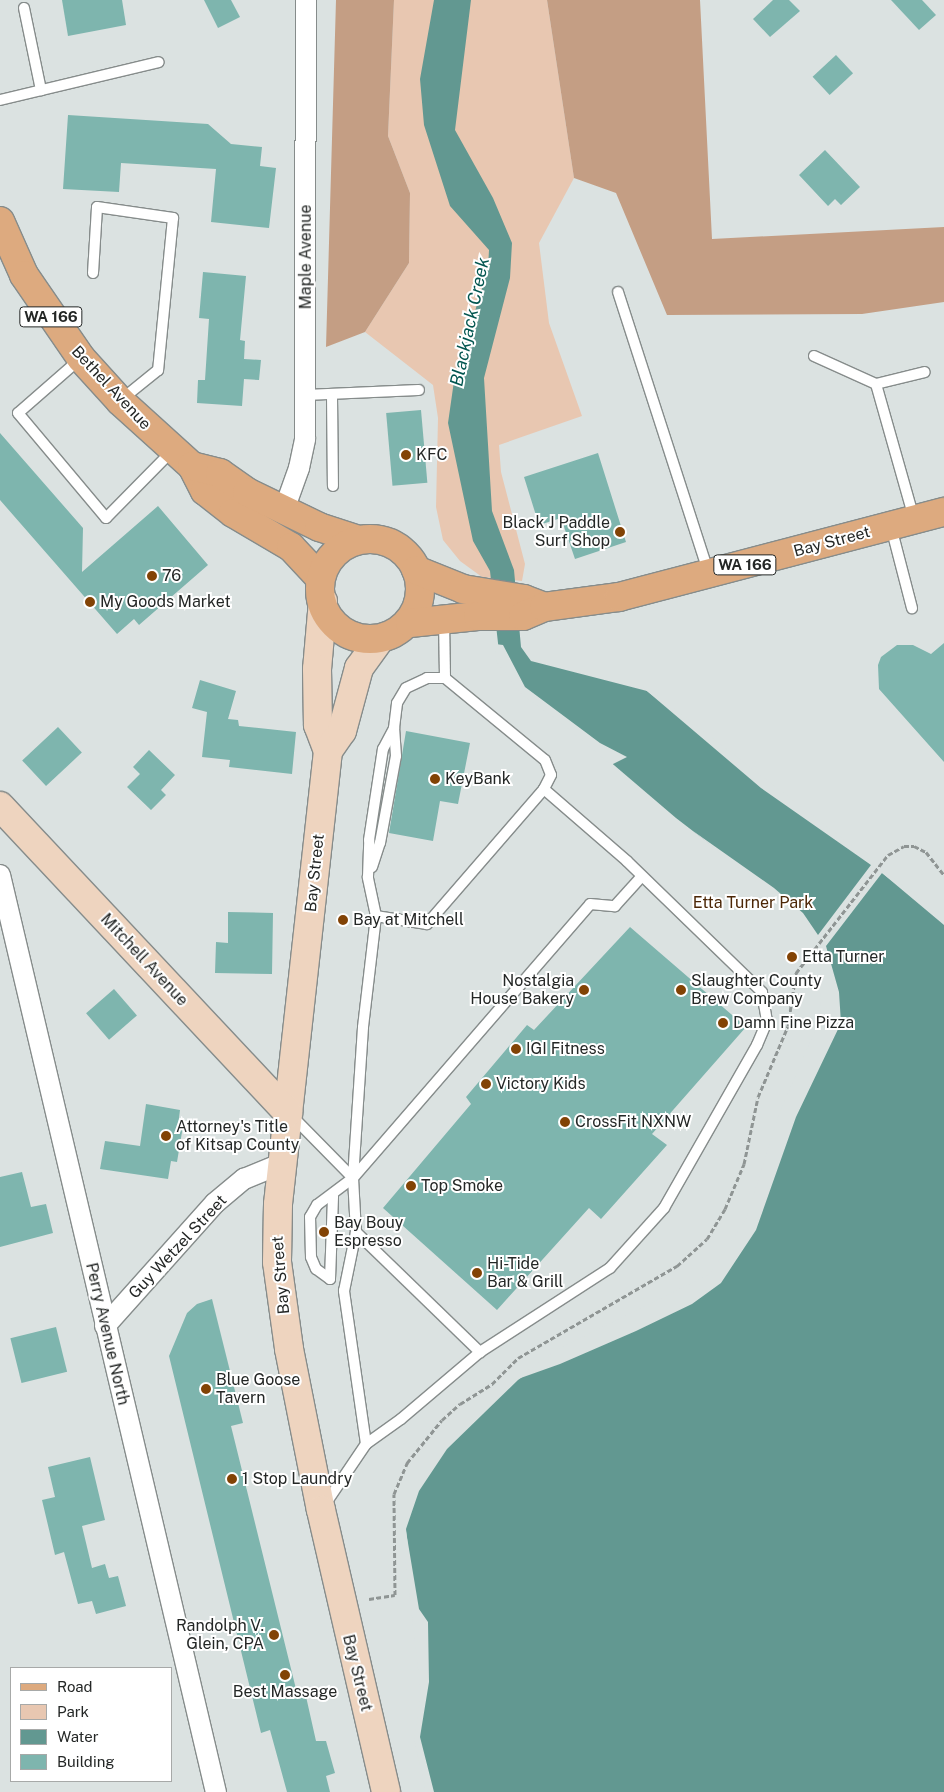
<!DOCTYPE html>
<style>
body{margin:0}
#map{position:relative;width:944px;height:1792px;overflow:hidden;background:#dbe2e1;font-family:"Public Sans",sans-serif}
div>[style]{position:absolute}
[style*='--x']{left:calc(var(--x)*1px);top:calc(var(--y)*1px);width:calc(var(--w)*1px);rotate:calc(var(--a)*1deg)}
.green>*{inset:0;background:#e8c7b1}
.forest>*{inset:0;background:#c49e84}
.water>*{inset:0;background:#629891}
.pier>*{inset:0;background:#dbe2e1}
.building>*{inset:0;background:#7eb5ae;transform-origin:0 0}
.path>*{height:3px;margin-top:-1.5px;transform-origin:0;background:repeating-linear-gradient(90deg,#8f9594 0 5px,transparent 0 7.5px)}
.roads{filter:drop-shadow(1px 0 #868c8b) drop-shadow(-1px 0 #868c8b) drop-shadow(0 1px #868c8b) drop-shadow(0 -1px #868c8b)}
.lane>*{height:10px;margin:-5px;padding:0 5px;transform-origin:5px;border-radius:5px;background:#fff}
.street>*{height:20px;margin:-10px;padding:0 10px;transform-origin:10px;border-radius:10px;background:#fff}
.secondary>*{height:28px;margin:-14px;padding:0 14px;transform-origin:14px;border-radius:14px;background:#eed4bf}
.primary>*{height:28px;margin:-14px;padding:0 14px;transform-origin:14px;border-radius:14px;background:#ddaa7f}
.primary>.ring{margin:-14px;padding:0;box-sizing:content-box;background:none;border:28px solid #ddaa7f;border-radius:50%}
.dots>*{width:14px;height:14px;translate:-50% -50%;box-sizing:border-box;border:2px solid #fff;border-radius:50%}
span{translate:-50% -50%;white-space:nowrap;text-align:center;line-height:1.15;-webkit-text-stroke:4px #fff;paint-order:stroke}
.shield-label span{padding:1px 4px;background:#fff;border:1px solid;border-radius:4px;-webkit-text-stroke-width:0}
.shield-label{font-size:15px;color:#242726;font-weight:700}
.street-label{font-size:16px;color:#242726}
.poi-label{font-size:16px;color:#242726}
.left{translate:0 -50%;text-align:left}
.right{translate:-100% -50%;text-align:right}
.park-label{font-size:16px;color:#4b2606}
.water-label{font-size:18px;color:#035650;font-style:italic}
.legend{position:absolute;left:10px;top:1667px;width:162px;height:115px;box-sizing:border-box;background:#fff;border:1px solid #a7a9a8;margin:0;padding:6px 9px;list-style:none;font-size:15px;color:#242726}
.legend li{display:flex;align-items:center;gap:10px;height:25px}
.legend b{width:25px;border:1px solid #a7a9a8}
</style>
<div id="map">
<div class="green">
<i style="clip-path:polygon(394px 0,547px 0,574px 178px,539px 243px,549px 323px,582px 416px,499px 445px,501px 472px,525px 564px,522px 581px,482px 577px,460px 561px,443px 540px,436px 507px,438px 418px,433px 385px,365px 332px,409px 263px,410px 193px,388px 136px)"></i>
</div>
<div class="forest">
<i style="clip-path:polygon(336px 0,394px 0,388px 136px,410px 193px,409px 263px,365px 332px,326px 347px)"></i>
<i style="clip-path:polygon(547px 0,700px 0,712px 239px,944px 227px,944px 302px,862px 314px,667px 315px,616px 193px,574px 178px)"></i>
</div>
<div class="water">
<i style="clip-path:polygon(434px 0,471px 0,455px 130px,493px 198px,512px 243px,510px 278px,484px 378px,492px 511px,514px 570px,521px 647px,531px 661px,647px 691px,944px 921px,944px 1792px,429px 1792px,417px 1739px,424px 1694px,406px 1529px,419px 1491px,447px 1449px,518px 1380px,558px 1352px,712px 1276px,748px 1220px,823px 1020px,824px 949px,772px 892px,676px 818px,560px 719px,524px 693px,500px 661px,490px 571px,473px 541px,448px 423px,454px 381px,488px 268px,489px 250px,450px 206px,424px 125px,420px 79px)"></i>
</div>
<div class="pier">
<i style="clip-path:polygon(495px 644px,503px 645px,525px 687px,600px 743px,627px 757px,611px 765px,559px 721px,522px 695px,497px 662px)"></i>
<i style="clip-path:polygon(641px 686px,649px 689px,944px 917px,944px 925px,882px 873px,826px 946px,839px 992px,841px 1023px,796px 1117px,756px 1230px,721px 1283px,692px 1304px,636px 1331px,560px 1364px,515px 1380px,556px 1350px,710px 1274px,746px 1219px,779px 1114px,820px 1019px,821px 950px,770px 894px,693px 831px,774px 888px,803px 913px,818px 935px,871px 865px,761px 788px)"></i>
<i style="clip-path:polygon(405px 1525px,419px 1609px,428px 1622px,429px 1682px,420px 1737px,434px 1792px,426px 1792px,414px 1739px,421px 1694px,405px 1556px)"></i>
</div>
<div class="building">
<i style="clip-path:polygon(62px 0,122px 0,126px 25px,68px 36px)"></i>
<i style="clip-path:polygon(204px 0,231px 0,240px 17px,218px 28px)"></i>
<i style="clip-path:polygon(773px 0,789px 0,800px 11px,770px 37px,753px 19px)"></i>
<i style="clip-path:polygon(891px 0,922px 0,936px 15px,919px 30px)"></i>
<i style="left:836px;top:55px;width:25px;height:32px;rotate:47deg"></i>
<i style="clip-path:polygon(68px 115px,208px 124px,231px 144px,262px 147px,260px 166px,276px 168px,269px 228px,211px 222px,216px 169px,121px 163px,119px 192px,63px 189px)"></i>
<i style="clip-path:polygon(825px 150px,860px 187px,841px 205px,835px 199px,828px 206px,799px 175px)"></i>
<i style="clip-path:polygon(203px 272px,246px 276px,240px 340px,245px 341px,244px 359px,261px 360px,259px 380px,244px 379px,242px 406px,197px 403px,198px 380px,205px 380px,209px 319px,199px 318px)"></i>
<i style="left:421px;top:410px;width:73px;height:35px;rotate:85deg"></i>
<i style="clip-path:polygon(0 433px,83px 528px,82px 572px,158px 506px,208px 565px,139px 625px,134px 619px,117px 634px,0 500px)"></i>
<i style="clip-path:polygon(598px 453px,626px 542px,575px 559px,561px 518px,539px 525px,524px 477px)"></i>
<i style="clip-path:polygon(944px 643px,944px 762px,879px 689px,878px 665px,881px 657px,897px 645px,913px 645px,931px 654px)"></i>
<i style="clip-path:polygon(200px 680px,236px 691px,228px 719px,238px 720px,239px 726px,296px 732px,292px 774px,229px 767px,230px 760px,202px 757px,207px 712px,192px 708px)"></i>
<i style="left:58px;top:727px;width:35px;height:49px;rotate:47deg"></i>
<i style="clip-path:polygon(406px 731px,470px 743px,458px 804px,440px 801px,433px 841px,389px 833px)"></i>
<i style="clip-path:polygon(149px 750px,175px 775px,161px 790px,166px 795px,151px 810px,127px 787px,140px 774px,133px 767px)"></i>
<i style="clip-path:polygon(228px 912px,273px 913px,272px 974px,215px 973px,216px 942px,228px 943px)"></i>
<i style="clip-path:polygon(630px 927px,746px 1027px,652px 1134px,667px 1145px,601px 1219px,589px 1208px,497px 1310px,383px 1208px,471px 1104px,466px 1097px,527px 1025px,534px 1030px)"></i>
<i style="left:114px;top:989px;width:35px;height:37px;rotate:49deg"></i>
<i style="clip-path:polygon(146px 1104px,180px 1110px,178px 1126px,183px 1126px,177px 1162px,171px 1161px,168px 1179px,100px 1169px,105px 1141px,140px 1146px)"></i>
<i style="clip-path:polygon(22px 1172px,31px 1207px,46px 1204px,53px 1233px,0 1247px,0 1177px)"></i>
<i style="clip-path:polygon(212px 1299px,243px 1423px,231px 1426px,297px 1693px,305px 1692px,316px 1741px,326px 1741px,335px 1773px,326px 1776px,330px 1792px,287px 1792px,270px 1730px,261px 1733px,169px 1356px,187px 1313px,197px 1304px)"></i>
<i style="left:56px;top:1327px;width:46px;height:47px;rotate:76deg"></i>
<i style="clip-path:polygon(90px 1457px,105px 1520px,82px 1526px,92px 1568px,105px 1564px,109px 1578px,118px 1576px,126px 1606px,96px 1614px,92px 1601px,78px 1604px,64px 1552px,55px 1555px,42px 1500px,55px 1497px,48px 1467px)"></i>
</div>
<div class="path">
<i style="--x:369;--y:1599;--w:26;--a:-9"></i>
<i style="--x:395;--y:1595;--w:101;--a:-90.6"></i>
<i style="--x:394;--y:1494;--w:34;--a:-67"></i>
<i style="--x:407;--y:1463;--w:55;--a:-50.9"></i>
<i style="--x:442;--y:1420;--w:24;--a:-42"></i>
<i style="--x:460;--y:1404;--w:38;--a:-32"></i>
<i style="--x:492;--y:1384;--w:37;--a:-45"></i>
<i style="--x:518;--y:1358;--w:184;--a:-30.1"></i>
<i style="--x:677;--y:1266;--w:40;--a:-42"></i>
<i style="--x:707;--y:1239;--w:35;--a:-59"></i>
<i style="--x:725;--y:1209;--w:49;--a:-67.1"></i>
<i style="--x:744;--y:1164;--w:68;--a:-78.2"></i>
<i style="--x:758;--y:1097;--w:77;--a:-67.1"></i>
<i style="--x:788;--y:1026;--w:54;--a:-81.4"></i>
<i style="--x:796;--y:973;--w:150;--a:-52.1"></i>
<i style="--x:888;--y:855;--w:18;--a:-29"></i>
<i style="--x:904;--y:846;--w:10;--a:0"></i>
<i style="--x:914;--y:846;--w:13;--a:27"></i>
<i style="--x:926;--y:852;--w:29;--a:52"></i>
</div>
<div class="roads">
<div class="lane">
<i style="--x:24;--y:8;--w:84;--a:78.3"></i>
<i style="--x:0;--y:100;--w:163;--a:-13.4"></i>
<i style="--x:93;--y:273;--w:66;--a:-86.5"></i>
<i style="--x:97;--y:207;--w:77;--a:8.2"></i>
<i style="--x:173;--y:218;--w:153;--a:95.6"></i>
<i style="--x:158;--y:370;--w:48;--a:141"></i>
<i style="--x:618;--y:292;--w:296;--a:72.1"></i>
<i style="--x:814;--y:356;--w:68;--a:24.3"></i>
<i style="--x:876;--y:384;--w:139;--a:74.2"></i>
<i style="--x:80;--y:359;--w:82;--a:138.9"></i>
<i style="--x:18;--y:413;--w:137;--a:50"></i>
<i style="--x:106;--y:518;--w:95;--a:-45.4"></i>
<i style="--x:876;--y:384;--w:50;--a:-13.8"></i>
<i style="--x:305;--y:395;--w:114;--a:-2.5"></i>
<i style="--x:332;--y:396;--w:90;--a:89.4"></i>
<i style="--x:891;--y:527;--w:84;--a:75.5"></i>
<i style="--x:444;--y:620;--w:58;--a:89"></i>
<i style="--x:372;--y:867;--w:25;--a:-72"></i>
<i style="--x:380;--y:843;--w:88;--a:-79.6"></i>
<i style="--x:396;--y:756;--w:28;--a:-94"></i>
<i style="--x:394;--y:728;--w:25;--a:-83"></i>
<i style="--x:397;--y:703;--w:17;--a:-59"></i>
<i style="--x:406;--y:688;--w:23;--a:-25"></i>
<i style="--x:427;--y:678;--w:18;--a:0"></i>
<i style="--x:445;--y:678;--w:129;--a:39.4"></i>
<i style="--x:545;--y:760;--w:16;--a:68"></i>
<i style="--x:551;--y:775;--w:16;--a:117"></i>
<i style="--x:292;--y:1116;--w:87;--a:45.5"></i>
<i style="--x:353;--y:1178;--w:54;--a:86.8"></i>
<i style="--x:353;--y:1178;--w:362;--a:-49.1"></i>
<i style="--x:590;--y:904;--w:25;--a:5"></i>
<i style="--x:615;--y:906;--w:40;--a:-48"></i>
<i style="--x:330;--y:1279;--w:17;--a:-144"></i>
<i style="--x:316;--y:1269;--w:13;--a:-113"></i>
<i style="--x:311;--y:1257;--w:40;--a:-91.4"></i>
<i style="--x:310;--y:1217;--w:14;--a:-60"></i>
<i style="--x:317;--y:1205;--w:45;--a:-36.9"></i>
<i style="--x:353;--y:1178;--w:151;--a:-86.2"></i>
<i style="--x:363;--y:1027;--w:112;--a:-83.3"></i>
<i style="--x:330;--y:1279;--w:83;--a:-87.9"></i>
<i style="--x:366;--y:1444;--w:43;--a:-35.5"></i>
<i style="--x:401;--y:1419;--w:104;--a:-40.3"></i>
<i style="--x:480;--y:1352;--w:155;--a:-32.9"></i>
<i style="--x:610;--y:1268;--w:81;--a:-48"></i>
<i style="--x:664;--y:1208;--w:188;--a:-60.3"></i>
<i style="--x:757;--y:1045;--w:26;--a:-67"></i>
<i style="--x:767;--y:1021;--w:29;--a:-100"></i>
<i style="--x:762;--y:992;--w:188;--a:-135.9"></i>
<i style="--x:627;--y:861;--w:110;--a:-139.1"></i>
<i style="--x:544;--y:789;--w:179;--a:130.9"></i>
<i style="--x:427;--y:924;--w:52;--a:-171.1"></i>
<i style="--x:376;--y:916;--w:40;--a:-102"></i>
<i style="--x:368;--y:877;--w:37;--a:-88"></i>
<i style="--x:369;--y:840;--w:92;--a:-81.3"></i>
<i style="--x:383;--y:749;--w:24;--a:-62"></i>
<i style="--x:324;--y:1506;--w:75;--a:-55.9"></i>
<i style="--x:366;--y:1444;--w:155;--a:-98.2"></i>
<i style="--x:344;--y:1291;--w:60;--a:-78.5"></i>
<i style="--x:356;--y:1232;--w:173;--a:44.1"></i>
</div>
<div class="street">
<i style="--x:284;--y:510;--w:45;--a:-70.3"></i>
<i style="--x:299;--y:468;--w:30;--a:-78"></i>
<i style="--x:305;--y:439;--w:439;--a:-89.9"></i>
<i style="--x:0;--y:875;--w:942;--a:76.75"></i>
<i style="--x:105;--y:1326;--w:165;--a:-48.2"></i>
<i style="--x:215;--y:1203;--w:38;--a:-40"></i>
<i style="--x:244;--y:1179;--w:42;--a:-22.3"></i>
</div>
<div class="secondary">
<i style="--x:323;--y:601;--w:68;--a:95"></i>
<i style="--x:317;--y:669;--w:56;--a:89"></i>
<i style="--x:318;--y:725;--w:28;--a:69"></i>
<i style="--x:328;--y:751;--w:456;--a:96.3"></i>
<i style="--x:278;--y:1204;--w:58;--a:91"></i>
<i style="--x:277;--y:1262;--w:88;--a:82.1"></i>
<i style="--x:289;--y:1349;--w:164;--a:78.8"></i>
<i style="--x:321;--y:1510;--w:289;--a:77"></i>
<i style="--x:328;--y:751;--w:24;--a:-55"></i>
<i style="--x:342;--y:731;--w:65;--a:-74.9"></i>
<i style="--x:359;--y:668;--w:36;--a:-54"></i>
<i style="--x:0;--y:806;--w:421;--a:46.8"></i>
</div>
<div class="primary">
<i style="--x:0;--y:221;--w:59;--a:66"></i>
<i style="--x:24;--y:275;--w:101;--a:55.5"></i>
<i style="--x:81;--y:358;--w:58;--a:47.8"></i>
<i style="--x:120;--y:401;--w:97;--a:42.1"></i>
<i style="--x:192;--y:466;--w:28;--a:63"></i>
<i style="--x:205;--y:491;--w:36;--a:38"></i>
<i style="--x:233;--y:513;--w:67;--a:30.4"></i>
<i style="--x:291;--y:547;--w:42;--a:46.9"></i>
<i style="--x:192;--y:466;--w:29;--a:14"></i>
<i style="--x:220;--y:473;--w:33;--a:35"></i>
<i style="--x:247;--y:492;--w:80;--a:25.9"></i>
<i style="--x:319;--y:527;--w:38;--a:18"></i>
<i class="ring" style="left:320px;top:539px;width:72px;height:72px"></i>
<i style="--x:416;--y:570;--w:51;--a:22"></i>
<i style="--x:463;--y:589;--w:62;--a:9.3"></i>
<i style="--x:524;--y:599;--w:19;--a:21"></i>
<i style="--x:410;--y:623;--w:68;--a:-5.9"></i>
<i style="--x:478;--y:616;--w:45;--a:0"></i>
<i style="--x:523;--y:616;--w:23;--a:-23"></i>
<i style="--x:544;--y:607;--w:76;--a:-7.6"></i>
<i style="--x:619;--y:597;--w:336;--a:-14.7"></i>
</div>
</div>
<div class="dots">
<i style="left:406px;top:455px;background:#824305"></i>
<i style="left:620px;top:532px;background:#824305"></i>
<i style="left:152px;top:576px;background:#824305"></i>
<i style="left:90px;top:602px;background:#824305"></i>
<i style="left:435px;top:779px;background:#824305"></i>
<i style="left:343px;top:920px;background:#824305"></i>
<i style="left:792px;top:957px;background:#824305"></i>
<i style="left:584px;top:990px;background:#824305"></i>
<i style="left:681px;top:990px;background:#824305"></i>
<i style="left:723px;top:1023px;background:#824305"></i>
<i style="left:516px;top:1049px;background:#824305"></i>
<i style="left:486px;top:1084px;background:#824305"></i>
<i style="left:565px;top:1122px;background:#824305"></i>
<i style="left:166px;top:1136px;background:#824305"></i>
<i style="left:411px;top:1186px;background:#824305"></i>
<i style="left:324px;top:1232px;background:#824305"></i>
<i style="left:477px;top:1273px;background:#824305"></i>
<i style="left:206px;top:1389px;background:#824305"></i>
<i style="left:232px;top:1479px;background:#824305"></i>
<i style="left:274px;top:1635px;background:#824305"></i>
<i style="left:285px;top:1675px;background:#824305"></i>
</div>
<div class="shield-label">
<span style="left:51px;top:317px">WA 166</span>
<span style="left:745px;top:565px">WA 166</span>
</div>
<div class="street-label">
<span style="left:306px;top:257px;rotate:-90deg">Maple Avenue</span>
<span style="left:111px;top:388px;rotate:47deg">Bethel Avenue</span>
<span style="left:832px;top:542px;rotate:-15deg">Bay Street</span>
<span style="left:315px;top:873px;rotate:-84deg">Bay Street</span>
<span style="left:144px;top:960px;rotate:47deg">Mitchell Avenue</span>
<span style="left:178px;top:1247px;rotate:-47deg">Guy Wetzel Street</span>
<span style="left:281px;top:1275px;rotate:-95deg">Bay Street</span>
<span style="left:107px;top:1334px;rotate:77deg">Perry Avenue North</span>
<span style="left:357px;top:1673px;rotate:76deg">Bay Street</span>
</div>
<div class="poi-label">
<span class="left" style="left:416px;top:455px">KFC</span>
<span class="right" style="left:610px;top:532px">Black J Paddle<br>Surf Shop</span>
<span class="left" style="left:162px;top:576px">76</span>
<span class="left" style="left:100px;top:602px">My Goods Market</span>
<span class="left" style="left:445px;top:779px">KeyBank</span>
<span class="left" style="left:353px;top:920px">Bay at Mitchell</span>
<span class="left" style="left:802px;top:957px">Etta Turner</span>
<span class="right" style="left:574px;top:990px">Nostalgia<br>House Bakery</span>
<span class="left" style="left:691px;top:990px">Slaughter County<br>Brew Company</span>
<span class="left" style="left:733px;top:1023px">Damn Fine Pizza</span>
<span class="left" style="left:526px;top:1049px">IGI Fitness</span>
<span class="left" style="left:496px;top:1084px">Victory Kids</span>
<span class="left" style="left:575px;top:1122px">CrossFit NXNW</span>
<span class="left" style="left:176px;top:1136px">Attorney's Title<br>of Kitsap County</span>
<span class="left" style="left:421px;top:1186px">Top Smoke</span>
<span class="left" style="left:334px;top:1232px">Bay Bouy<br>Espresso</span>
<span class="left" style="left:487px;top:1273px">Hi-Tide<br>Bar &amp; Grill</span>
<span class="left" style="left:216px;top:1389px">Blue Goose<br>Tavern</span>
<span class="left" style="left:242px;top:1479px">1 Stop Laundry</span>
<span class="right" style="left:264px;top:1635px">Randolph V.<br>Glein, CPA</span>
<span style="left:285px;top:1692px">Best Massage</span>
</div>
<div class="park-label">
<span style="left:753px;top:903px">Etta Turner Park</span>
</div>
<div class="water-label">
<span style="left:470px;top:322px;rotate:-78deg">Blackjack Creek</span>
</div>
<ul class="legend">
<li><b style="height:6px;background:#ddaa7f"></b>Road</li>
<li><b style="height:14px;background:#e8c7b1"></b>Park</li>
<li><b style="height:14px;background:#629891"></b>Water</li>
<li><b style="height:14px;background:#7eb5ae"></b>Building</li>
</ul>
</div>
